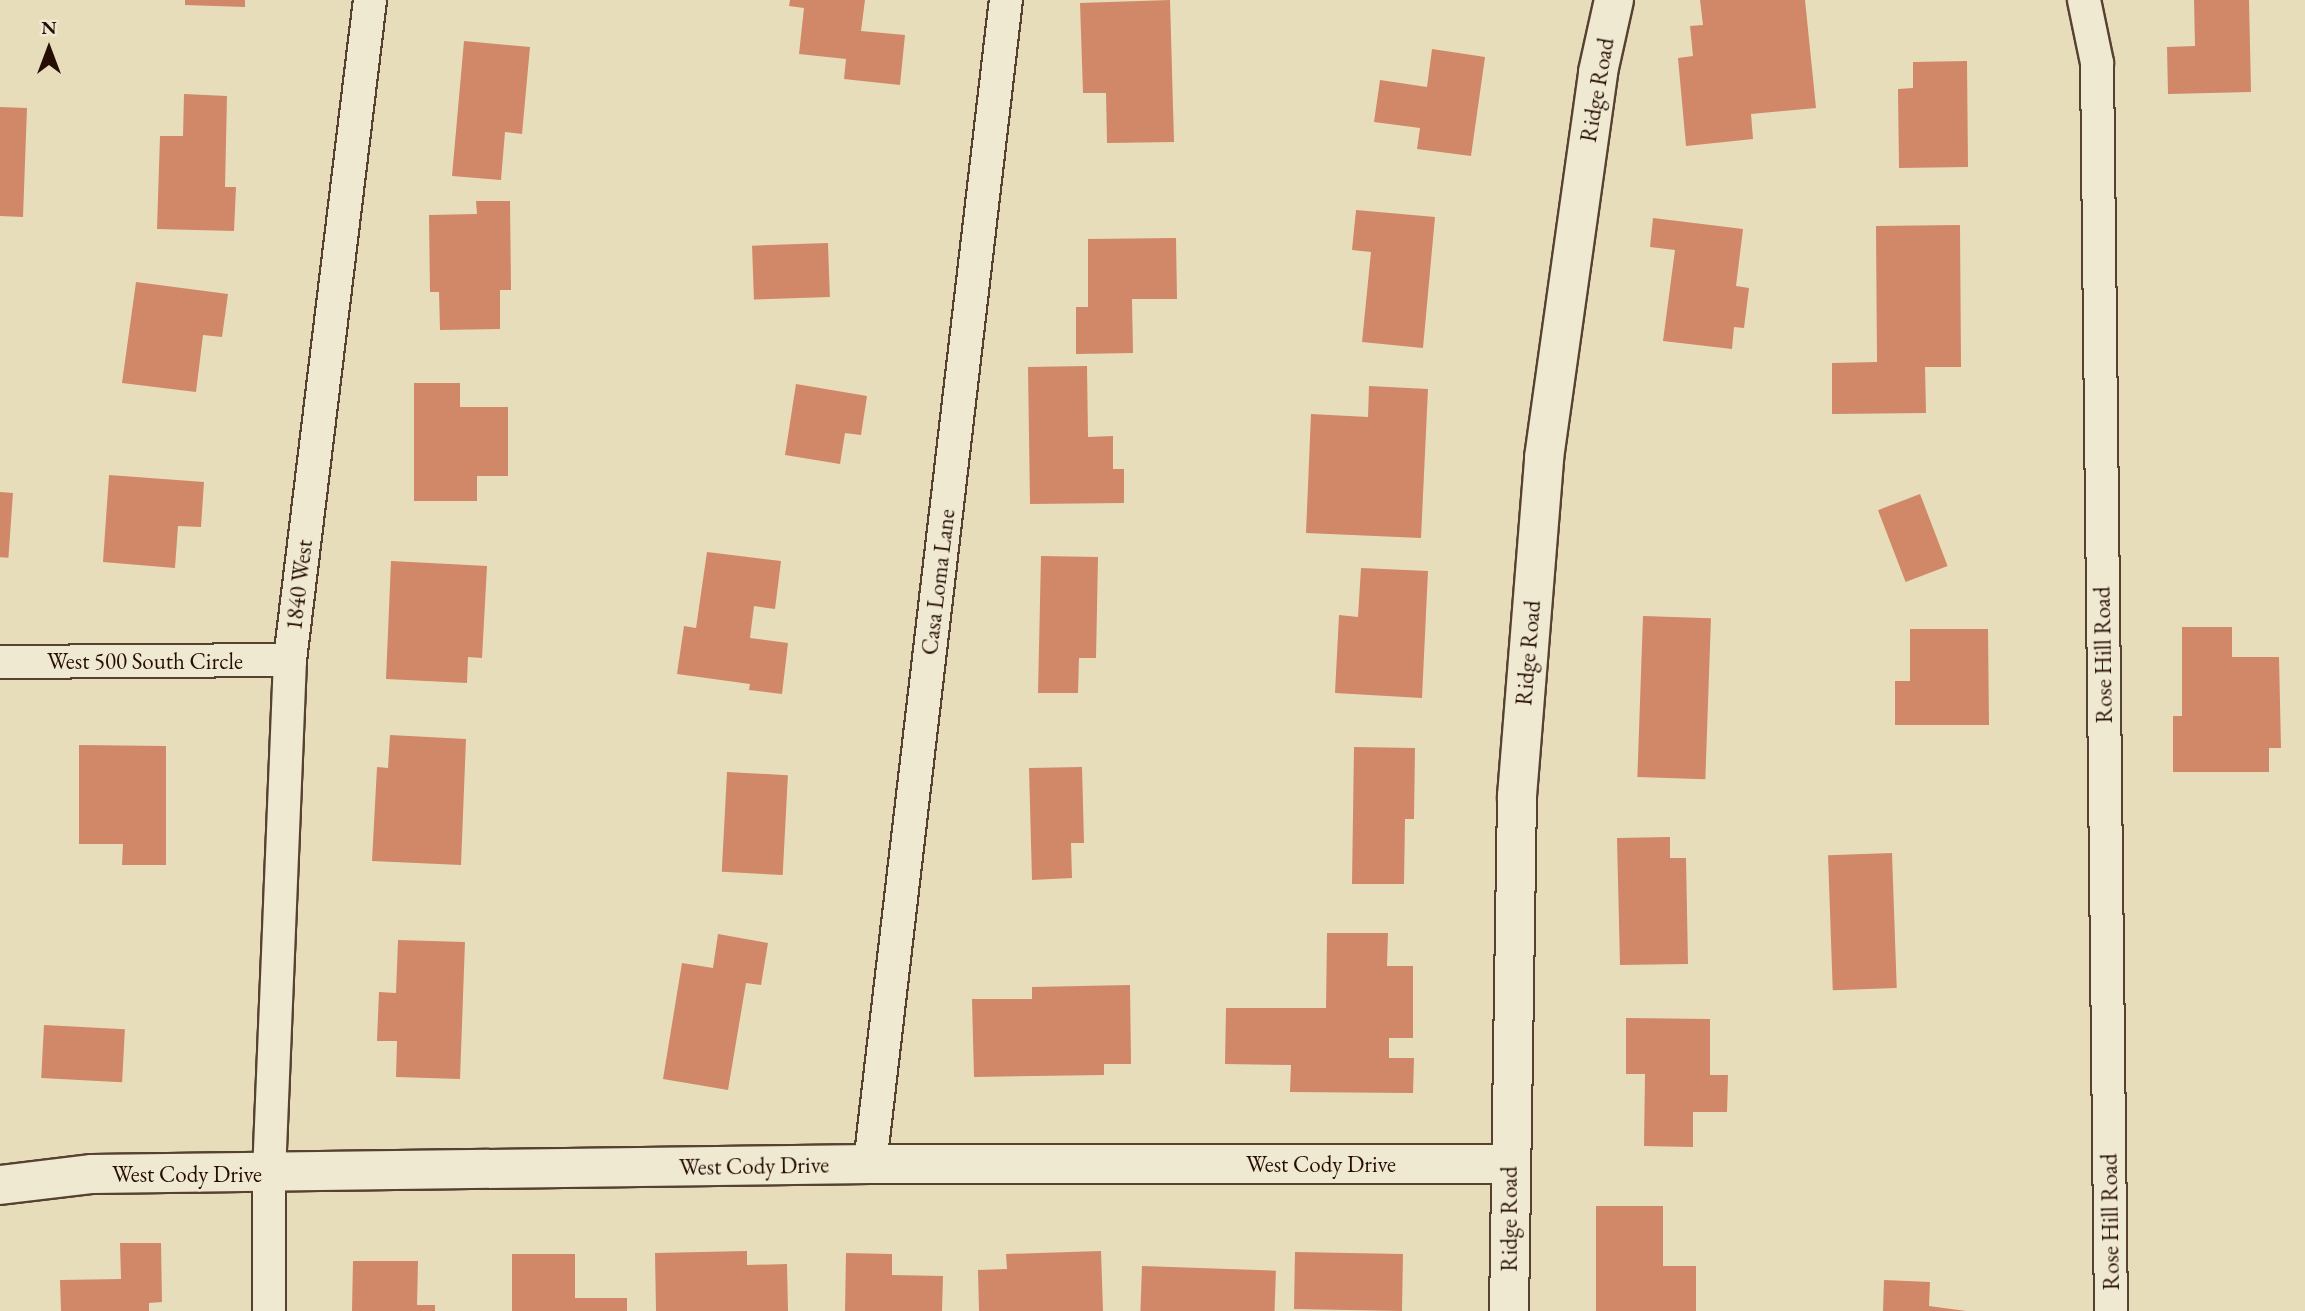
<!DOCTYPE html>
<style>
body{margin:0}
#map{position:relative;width:2305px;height:1311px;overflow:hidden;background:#e8ddba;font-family:"EB Garamond",serif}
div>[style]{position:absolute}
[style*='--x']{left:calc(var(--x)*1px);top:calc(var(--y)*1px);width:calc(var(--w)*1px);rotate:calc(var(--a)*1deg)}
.building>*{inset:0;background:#d08868;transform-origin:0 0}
.roads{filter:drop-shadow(2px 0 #574232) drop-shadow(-2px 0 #574232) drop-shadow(0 2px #574232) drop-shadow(0 -2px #574232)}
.minor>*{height:32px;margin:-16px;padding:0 16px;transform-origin:16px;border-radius:16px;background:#f0e9d2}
.tertiary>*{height:38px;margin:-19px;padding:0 19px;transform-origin:19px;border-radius:19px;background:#f0e9d2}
span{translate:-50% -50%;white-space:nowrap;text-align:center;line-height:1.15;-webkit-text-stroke:5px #f0e9d2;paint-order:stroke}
.street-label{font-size:23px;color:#270e05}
.north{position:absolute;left:14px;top:14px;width:70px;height:70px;-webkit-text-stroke:5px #f0e9d2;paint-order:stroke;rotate:0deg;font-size:19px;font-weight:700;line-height:28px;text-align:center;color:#270e05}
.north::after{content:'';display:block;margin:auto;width:24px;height:32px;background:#270e05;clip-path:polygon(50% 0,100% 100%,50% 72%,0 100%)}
</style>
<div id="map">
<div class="building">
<i style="clip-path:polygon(185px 0,245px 0,245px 7px,185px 5px)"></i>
<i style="clip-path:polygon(790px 0,865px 0,861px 31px,905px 35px,900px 85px,844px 79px,846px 59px,799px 54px,804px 8px,789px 6px)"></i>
<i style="clip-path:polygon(1170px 0,1174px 142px,1107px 143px,1106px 93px,1083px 93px,1080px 3px)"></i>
<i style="clip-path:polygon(1700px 0,1805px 0,1816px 108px,1751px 114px,1753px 139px,1686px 146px,1678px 58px,1693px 56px,1690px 26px,1703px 25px)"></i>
<i style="clip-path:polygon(2194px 0,2249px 0,2251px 92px,2168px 94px,2167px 47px,2195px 46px)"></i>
<i style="clip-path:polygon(464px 41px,530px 47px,522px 134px,505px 132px,501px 180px,452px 176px)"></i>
<i style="clip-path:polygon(1432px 49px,1485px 57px,1471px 156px,1417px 149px,1420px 128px,1374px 122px,1380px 80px,1427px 87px)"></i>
<i style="clip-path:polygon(1967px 61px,1968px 167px,1899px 168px,1898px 89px,1913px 88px,1913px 62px)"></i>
<i style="clip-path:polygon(184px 94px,227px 96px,225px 187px,236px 187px,234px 231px,157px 229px,160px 136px,183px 136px)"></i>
<i style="clip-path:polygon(0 107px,27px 108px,23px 217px,0 216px)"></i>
<i style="clip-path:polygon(476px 201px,510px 201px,511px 290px,500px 290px,500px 329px,440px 330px,439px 292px,430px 292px,429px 215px,477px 214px)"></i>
<i style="clip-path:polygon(1356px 210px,1435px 217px,1423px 348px,1362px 342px,1371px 252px,1352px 250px)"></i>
<i style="clip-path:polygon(1653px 218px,1743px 229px,1736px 286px,1749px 288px,1744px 328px,1734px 327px,1732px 349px,1663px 341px,1675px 250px,1650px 247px)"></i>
<i style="clip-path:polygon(1960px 225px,1961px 367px,1925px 367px,1926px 413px,1832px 414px,1832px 363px,1877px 362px,1876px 226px)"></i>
<i style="clip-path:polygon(1176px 238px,1177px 299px,1132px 299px,1133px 353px,1076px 354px,1076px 307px,1088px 307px,1088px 239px)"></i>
<i style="left:828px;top:243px;width:54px;height:76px;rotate:88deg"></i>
<i style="clip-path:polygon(136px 282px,228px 294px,222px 337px,203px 335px,196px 392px,122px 383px)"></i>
<i style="clip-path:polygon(1087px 366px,1088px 437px,1113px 436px,1113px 469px,1124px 469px,1124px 503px,1030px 504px,1028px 367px)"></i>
<i style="clip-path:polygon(414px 383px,460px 383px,460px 407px,508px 407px,508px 476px,477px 476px,477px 501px,414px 501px)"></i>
<i style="clip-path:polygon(796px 384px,867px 396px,861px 435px,845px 433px,840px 464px,785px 455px)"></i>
<i style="clip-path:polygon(1369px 386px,1428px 389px,1421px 538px,1306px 533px,1311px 414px,1368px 417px)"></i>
<i style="clip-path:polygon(109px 475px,204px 482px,201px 527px,178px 526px,175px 568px,103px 562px)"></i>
<i style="left:0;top:492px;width:13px;height:65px;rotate:4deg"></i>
<i style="left:1920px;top:494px;width:77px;height:45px;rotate:69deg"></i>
<i style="clip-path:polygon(707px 552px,781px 561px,775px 609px,754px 606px,750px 638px,788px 643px,782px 694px,749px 690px,750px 684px,677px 674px,684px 626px,696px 628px)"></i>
<i style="clip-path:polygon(1041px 556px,1098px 557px,1096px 658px,1079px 658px,1078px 693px,1038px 693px)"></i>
<i style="clip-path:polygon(391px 561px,487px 566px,482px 658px,468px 657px,467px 683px,386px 679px)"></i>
<i style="clip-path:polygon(1361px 568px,1428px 571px,1422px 698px,1335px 693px,1339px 615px,1358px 617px)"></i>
<i style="left:1643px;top:616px;width:68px;height:161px;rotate:2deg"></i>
<i style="clip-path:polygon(2182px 627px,2232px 627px,2232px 657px,2279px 657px,2281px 748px,2269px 748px,2269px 772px,2173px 772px,2173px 716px,2182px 716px)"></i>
<i style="clip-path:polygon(1910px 629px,1988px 629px,1989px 725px,1895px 725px,1895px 681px,1910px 681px)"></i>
<i style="clip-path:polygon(390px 735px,466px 739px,461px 865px,372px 861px,377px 767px,388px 768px)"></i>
<i style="clip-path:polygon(79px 745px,166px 746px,166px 865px,122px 865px,123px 844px,79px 844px)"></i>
<i style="clip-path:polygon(1354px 747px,1415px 748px,1414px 819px,1405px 819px,1404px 884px,1352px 884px)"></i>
<i style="clip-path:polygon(1082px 767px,1084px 843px,1071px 843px,1072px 878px,1032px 880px,1029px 768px)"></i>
<i style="left:727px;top:772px;width:61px;height:100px;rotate:3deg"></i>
<i style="clip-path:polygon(1670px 837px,1670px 858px,1686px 858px,1688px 964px,1620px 965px,1617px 838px)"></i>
<i style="left:1892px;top:853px;width:135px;height:64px;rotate:88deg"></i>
<i style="clip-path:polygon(1327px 933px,1388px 933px,1387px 966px,1413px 966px,1413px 1038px,1389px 1038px,1389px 1058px,1414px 1058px,1413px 1093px,1290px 1092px,1291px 1065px,1225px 1064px,1226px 1008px,1326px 1008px)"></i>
<i style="clip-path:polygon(718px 934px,768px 943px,761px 985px,746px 983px,728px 1090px,663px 1079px,682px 963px,713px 968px)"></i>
<i style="clip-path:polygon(398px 940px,465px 942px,460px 1079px,396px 1077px,397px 1041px,377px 1041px,379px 992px,396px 993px)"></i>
<i style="clip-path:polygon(1130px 985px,1131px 1064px,1104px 1064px,1104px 1075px,974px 1077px,972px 999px,1032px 999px,1032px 987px)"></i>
<i style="clip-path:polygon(1626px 1018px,1710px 1019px,1710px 1075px,1728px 1075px,1727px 1112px,1693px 1112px,1693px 1147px,1644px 1146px,1645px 1074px,1626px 1074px)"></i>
<i style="left:44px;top:1025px;width:81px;height:53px;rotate:3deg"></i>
<i style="clip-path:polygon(1596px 1206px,1663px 1206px,1663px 1266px,1696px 1266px,1696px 1311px,1596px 1311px)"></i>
<i style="clip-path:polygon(120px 1243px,161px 1243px,162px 1302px,149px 1303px,149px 1311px,61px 1311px,60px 1280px,121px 1279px)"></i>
<i style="clip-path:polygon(747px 1251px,747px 1265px,787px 1264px,788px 1311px,656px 1311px,655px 1253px)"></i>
<i style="clip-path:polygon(1101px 1251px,1103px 1311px,979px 1311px,978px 1270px,1007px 1269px,1006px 1254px)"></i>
<i style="left:1295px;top:1252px;width:108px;height:57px;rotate:1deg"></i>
<i style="clip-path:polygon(846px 1253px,892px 1254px,892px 1275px,943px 1276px,942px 1311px,845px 1311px)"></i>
<i style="clip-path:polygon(512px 1254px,575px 1254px,575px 1298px,627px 1298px,627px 1311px,512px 1311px)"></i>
<i style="clip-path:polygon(353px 1261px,418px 1261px,417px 1305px,435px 1305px,435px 1311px,352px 1311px)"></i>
<i style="left:1142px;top:1266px;width:134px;height:45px;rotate:2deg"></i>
<i style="clip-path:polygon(1884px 1280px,1930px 1282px,1929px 1306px,1966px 1311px,1883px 1311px)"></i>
</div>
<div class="roads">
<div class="minor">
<i style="--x:2084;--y:0;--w:64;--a:78.3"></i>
<i style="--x:2097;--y:63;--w:1248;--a:89.36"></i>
<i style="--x:0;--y:662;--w:290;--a:-0.4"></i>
<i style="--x:870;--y:1164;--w:1172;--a:-83.34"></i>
<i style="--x:269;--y:1311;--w:137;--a:-90"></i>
<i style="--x:269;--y:1174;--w:514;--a:-87.66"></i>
<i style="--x:290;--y:660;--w:665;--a:-83.09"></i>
</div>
<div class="tertiary">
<i style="--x:0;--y:1185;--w:93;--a:-6.8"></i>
<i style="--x:92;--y:1174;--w:778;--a:-0.74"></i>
<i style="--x:870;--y:1164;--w:639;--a:0"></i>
<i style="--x:1509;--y:1311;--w:515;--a:-89.11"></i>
<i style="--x:1517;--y:796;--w:339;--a:-85.4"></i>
<i style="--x:1544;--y:458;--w:390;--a:-82"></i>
<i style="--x:1598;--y:72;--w:74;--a:-77.5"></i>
</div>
</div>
<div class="street-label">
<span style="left:1597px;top:90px;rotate:-80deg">Ridge Road</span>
<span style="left:938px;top:582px;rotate:-83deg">Casa Loma Lane</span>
<span style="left:299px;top:585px;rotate:-83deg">1840 West</span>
<span style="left:1528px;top:653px;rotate:-85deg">Ridge Road</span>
<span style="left:2103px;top:655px;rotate:-91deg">Rose Hill Road</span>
<span style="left:145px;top:661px">West 500 South Circle</span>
<span style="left:1321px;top:1164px">West Cody Drive</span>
<span style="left:754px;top:1166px;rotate:-1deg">West Cody Drive</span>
<span style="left:187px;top:1174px">West Cody Drive</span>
<span style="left:1509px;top:1219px;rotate:-90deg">Ridge Road</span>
<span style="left:2110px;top:1222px;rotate:-91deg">Rose Hill Road</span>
</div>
<div class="north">N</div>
</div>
